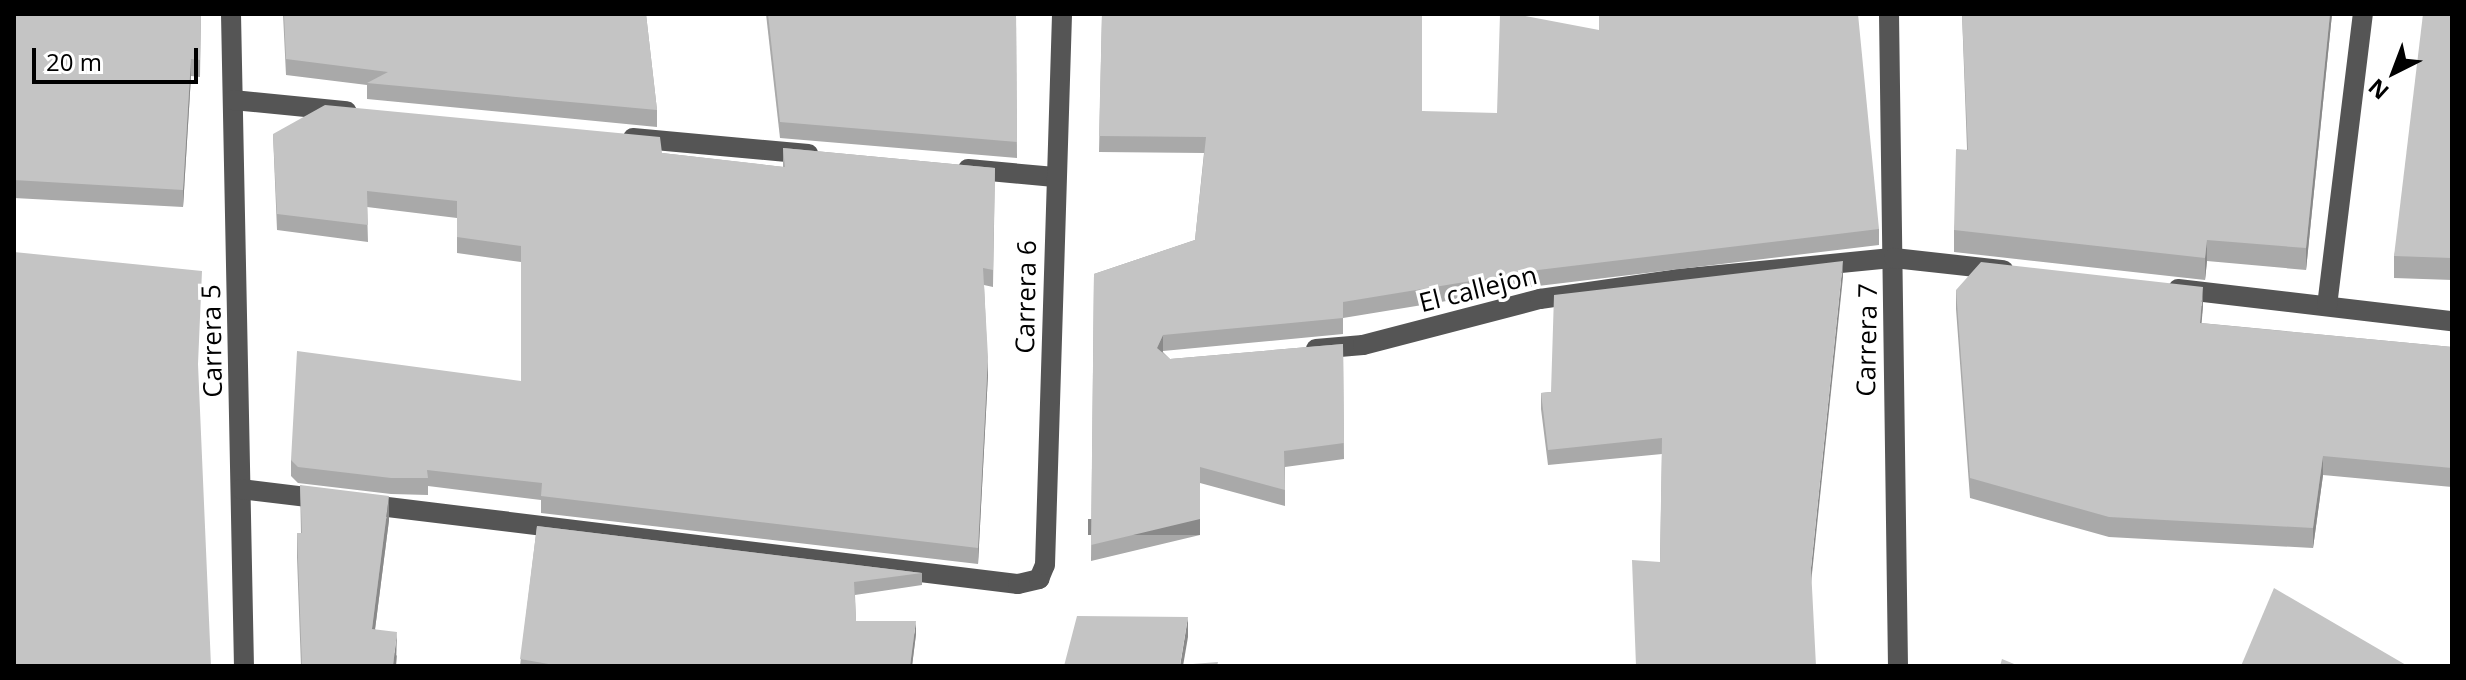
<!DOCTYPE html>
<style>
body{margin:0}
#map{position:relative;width:2466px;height:680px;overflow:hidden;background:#fff;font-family:"Open Sans",sans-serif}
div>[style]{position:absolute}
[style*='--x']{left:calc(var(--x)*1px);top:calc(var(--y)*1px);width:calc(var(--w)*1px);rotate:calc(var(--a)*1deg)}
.minor>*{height:20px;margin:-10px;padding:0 10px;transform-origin:10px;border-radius:10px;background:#555}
.wall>*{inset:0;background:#a9a9a9}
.shaded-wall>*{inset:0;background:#898989;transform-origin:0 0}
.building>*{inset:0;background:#c4c4c4}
span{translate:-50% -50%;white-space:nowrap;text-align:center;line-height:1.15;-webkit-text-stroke:7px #fff;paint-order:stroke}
.street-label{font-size:26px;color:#000}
.frame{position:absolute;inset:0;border:16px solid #000;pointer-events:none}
.north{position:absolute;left:2354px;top:32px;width:80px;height:80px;-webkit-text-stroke:6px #fff;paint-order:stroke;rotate:222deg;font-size:22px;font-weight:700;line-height:32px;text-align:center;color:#000}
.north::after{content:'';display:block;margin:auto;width:28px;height:36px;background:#000;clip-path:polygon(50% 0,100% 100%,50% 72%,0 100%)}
.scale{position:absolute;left:32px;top:48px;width:166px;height:36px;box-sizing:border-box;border:4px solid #000;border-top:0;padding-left:10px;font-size:24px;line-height:28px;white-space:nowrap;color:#000;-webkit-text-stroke:6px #fff;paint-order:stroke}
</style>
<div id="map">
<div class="minor">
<i style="--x:231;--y:14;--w:652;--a:88.86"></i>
<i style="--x:1889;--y:14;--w:652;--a:89.21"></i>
<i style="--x:233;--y:100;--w:114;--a:5.6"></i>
<i style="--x:633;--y:138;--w:176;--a:5.2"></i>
<i style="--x:968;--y:169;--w:87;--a:5.3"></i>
<i style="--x:2178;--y:289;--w:276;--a:6.7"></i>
<i style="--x:2327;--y:306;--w:294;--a:-83"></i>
<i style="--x:1316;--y:349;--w:47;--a:-4.9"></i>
<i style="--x:1363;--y:345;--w:183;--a:-14.6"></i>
<i style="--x:1540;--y:299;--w:139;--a:-8.2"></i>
<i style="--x:1678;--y:279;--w:217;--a:-5.6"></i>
<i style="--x:1894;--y:258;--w:110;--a:6.3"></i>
<i style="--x:241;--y:489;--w:84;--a:6.9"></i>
<i style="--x:363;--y:504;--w:660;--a:6.96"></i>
<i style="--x:1018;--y:584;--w:22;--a:-13"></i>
<i style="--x:1039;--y:579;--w:15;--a:-67"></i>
<i style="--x:1045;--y:565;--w:551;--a:-88.23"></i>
</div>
<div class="wall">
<i style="clip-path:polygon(14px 14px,201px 14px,200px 77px,191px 76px,183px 207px,14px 198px)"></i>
<i style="clip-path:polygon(283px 14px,646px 14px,657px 110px,657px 127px,367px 99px,367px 85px,286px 75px)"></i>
<i style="clip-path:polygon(766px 14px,1016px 14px,1017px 158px,780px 138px)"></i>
<i style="clip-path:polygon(1102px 14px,1422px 111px,1879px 229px,1879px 245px,1538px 286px,1343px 318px,1343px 334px,1163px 351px,1163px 352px,1170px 359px,1343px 344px,1344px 459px,1285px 467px,1285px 506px,1200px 483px,1200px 535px,1091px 561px,1094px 274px,1195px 240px,1204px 153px,1099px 152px)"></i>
<i style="clip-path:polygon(1962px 14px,2332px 14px,2306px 270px,2207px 261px,2205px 280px,1954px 252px,1954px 230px,1967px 149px)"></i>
<i style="clip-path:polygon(2452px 14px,2452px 280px,2394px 278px,2394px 256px)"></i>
<i style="clip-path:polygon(273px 134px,662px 153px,783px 167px,783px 148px,995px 168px,993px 287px,984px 285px,988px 374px,978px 564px,541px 513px,541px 500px,428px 486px,428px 495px,391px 494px,298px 483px,291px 476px,291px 460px,521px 381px,521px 262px,457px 253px,457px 218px,367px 207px,368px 242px,277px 230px)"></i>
<i style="clip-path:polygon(1843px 277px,1660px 562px,1662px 454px,1548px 465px,1541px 409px,1541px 393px,1551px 392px)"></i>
<i style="clip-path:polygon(1956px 290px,2203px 306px,2201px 323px,2452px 347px,2452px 487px,2323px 475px,2313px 548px,2109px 537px,1970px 498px,1956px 309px)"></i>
<i style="clip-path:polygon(300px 485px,389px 520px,375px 629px,397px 656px,396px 666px,301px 666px,297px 557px,297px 533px,301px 533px)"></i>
<i style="clip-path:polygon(537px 526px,922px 573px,922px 585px,855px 595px,856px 621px,916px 634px,912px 666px,520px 666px)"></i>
</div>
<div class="shaded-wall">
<i style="clip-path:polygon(2330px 14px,2332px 14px,2306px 270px,2306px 248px)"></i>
<i style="clip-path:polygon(191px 59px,191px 76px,183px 207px,183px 190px)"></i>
<i style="clip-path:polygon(2207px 240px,2207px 261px,2205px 280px,2205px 258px)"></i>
<i style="clip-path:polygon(1843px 261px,1843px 277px,1811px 583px,1811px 568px)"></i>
<i style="clip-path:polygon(2203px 287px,2203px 306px,2200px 342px,2200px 323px)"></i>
<i style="clip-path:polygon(1163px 335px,1163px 351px,1157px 364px,1157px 348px)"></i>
<i style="clip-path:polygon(988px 357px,988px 374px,978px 564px,978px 548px)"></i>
<i style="clip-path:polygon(2323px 456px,2323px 475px,2313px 548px,2313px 528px)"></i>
<i style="clip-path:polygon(389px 496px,389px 520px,372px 653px,372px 629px)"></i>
<i style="left:1200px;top:519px;width:16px;height:112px;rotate:90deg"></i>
<i style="clip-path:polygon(1188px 617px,1188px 637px,1183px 666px,1180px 666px)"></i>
<i style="clip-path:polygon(916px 621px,916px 634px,912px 666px,910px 666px)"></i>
<i style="clip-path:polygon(397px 632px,396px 666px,393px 666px)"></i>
</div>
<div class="building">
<i style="clip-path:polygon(14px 14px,201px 14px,200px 60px,191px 59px,183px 190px,14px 180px)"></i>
<i style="clip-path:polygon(284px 14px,646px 14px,657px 110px,367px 83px,388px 72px,286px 59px)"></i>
<i style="clip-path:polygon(768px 14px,1016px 14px,1017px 142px,780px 122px)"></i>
<i style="clip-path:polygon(1102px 14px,1422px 14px,1422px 111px,1497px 113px,1500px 14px,1515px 14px,1599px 30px,1599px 14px,1858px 14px,1879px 229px,1538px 270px,1343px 302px,1343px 318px,1163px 335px,1157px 348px,1170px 359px,1343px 344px,1344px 443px,1284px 451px,1285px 490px,1200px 467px,1200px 519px,1091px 545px,1094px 274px,1195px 240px,1206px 137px,1099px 136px)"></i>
<i style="clip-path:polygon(1962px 14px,2330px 14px,2306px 248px,2207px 240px,2205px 258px,1954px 230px,1956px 149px,1968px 150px)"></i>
<i style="clip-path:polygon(2423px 14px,2452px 14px,2452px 258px,2394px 256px)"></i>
<i style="clip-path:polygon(325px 105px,660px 137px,662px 153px,785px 167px,783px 148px,995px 168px,993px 270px,983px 268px,988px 357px,978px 548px,541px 496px,542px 483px,427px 470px,428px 478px,391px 478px,298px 467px,291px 460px,297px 351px,521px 381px,521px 246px,457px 237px,457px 201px,367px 191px,368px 225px,277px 214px,273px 134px)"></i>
<i style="clip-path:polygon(14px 252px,202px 271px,198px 364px,211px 666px,14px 666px)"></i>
<i style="clip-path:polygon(1843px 261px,1811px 568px,1816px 666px,1636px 666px,1632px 560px,1660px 562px,1662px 438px,1548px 450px,1541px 393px,1551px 392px,1554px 295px)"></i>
<i style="clip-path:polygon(1981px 262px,2203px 287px,2200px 323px,2452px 347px,2452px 468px,2323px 456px,2313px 528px,2109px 517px,1970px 478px,1956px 290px)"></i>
<i style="clip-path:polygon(300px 485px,389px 496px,372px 629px,397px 632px,393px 666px,302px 666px,297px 533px,302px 533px)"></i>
<i style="clip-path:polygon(537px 526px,922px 573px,854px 582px,856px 621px,916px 621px,910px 666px,560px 666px,520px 659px)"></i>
<i style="clip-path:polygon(2274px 588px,2406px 665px,2406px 666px,2241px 666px)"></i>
<i style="clip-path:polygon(1077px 616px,1188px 617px,1180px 665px,1218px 662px,1217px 666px,1064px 666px)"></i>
<i style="clip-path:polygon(2002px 659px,2019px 666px,2000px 666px)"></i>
</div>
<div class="street-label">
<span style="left:1478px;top:289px;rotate:-14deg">El callejon</span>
<span style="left:1026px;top:297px;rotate:-89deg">Carrera 6</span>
<span style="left:1867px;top:340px;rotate:-89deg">Carrera 7</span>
<span style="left:212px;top:341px;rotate:-91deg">Carrera 5</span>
</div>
<div class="frame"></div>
<div class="north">N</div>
<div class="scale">20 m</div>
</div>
